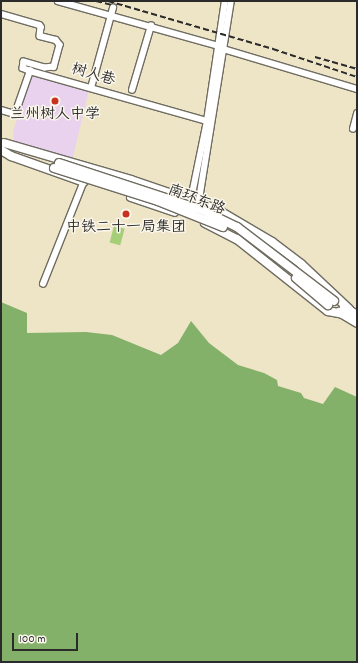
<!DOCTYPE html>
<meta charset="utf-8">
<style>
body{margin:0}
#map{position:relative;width:358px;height:663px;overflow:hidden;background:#eee4c6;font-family:Dekko,"LXGW WenKai TC",sans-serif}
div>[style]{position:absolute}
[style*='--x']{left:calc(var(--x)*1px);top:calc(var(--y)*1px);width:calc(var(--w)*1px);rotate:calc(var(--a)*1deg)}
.built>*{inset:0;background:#e9d2ee}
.green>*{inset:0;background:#a5ce79;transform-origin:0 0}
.forest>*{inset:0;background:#84b169}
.minor-tunnel>*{height:5.5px;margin-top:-2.75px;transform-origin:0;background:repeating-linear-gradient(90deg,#c7bfa7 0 5.5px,transparent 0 8.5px)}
.roads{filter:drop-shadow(1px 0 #6f6c61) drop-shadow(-1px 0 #6f6c61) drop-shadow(0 1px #6f6c61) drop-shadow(0 -1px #6f6c61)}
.minor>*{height:5.5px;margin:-2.75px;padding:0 2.75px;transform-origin:2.75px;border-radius:2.75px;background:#fff}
.highway>*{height:8px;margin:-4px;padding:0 4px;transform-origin:4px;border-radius:4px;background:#fff}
.rail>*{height:1.5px;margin-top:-0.75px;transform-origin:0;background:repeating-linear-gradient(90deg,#2b2b2b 0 6px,transparent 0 9px)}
.bridges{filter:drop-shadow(1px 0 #6f6c61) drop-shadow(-1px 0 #6f6c61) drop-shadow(0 1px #6f6c61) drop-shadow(0 -1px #6f6c61)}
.highway-bridge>*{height:8px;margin:-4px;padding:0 4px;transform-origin:4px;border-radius:4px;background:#fff}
.dots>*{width:11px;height:11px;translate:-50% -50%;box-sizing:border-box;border:2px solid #fbf7ec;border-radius:50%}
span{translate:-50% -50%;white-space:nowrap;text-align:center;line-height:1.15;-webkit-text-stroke:3px #fbf7ec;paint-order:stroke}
.street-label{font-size:15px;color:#2b2b2b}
.poi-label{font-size:15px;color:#2b2b2b}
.frame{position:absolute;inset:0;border:2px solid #2b2b2b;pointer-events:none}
.scale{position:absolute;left:12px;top:633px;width:66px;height:18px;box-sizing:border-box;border:2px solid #2b2b2b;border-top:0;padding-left:5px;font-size:12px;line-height:14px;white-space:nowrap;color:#2b2b2b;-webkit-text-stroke:3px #fbf7ec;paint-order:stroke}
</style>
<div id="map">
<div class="built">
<i style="clip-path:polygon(31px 74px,89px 90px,72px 161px,14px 141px,13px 132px)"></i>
</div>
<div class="green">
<i style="left:114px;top:226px;width:11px;height:17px;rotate:15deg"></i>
</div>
<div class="forest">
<i style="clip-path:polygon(1px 302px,27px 313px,27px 333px,86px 332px,112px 335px,161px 355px,178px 343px,191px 321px,209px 343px,238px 365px,264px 373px,277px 380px,278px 386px,301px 393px,304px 398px,323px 404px,335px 387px,357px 397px,357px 662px,1px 662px)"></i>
</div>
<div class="minor-tunnel">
<i style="--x:113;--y:8;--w:7;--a:-74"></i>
</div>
<div class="roads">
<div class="minor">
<i style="--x:58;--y:1;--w:167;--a:15.6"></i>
<i style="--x:1;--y:14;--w:40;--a:16"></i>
<i style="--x:39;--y:25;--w:3;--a:45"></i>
<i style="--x:41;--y:27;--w:9;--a:96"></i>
<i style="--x:40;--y:36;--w:16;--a:14"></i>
<i style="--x:56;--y:40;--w:6;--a:51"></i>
<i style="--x:60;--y:45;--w:23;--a:105"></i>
<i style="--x:54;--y:67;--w:9;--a:174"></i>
<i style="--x:45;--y:68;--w:22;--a:-164"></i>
<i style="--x:24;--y:62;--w:6;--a:99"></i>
<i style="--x:23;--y:68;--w:8;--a:23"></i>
<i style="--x:223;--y:49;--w:140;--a:16.6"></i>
<i style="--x:91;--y:88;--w:83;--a:-74.6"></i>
<i style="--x:132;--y:90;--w:67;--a:-73.5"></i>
<i style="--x:1;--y:110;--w:15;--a:16"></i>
<i style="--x:15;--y:114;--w:46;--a:-70.8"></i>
<i style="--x:30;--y:71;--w:184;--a:15.8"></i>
<i style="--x:353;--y:129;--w:16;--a:-75"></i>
<i style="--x:190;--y:204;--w:85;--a:-78.4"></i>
<i style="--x:207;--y:121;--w:121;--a:-81.5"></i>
<i style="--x:198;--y:206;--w:208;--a:-80.9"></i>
<i style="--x:43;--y:284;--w:111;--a:-68.3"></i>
</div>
<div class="highway">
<i style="--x:4;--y:143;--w:132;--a:16.2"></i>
<i style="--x:131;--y:180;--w:90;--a:18.8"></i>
<i style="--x:216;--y:209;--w:65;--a:30.5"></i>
<i style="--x:272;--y:242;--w:36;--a:37"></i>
<i style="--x:301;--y:264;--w:66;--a:43.2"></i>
<i style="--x:1;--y:150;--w:12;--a:31"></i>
<i style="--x:11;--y:156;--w:77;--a:19.6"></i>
<i style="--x:131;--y:197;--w:46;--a:18.8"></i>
<i style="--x:205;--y:223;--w:36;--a:27"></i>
<i style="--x:237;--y:239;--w:116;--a:38.4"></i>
<i style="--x:328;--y:311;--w:15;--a:11"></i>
<i style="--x:344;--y:307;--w:15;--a:32"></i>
<i style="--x:339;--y:312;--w:21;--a:31"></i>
</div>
</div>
<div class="rail">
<i style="--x:96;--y:1;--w:16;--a:14"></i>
<i style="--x:108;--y:1;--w:172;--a:16.2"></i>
<i style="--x:273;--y:49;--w:89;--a:18.4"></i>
<i style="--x:315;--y:57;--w:44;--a:15.9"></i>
</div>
<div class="bridges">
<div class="highway-bridge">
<i style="--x:59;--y:163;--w:151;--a:18.2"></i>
<i style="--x:202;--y:210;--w:39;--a:26"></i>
<i style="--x:237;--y:227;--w:122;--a:37.3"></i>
<i style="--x:54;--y:168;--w:109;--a:17.6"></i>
<i style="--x:158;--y:201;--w:70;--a:21.8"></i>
<i style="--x:296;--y:278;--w:42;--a:40.2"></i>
</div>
</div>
<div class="dots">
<i style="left:55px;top:101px;background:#c8321e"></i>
<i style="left:126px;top:214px;background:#c8321e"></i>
</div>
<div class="street-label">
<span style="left:93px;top:76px;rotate:16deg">树人巷</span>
<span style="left:196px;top:201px;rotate:21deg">南环东路</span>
</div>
<div class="poi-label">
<span style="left:55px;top:116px">兰州树人中学</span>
<span style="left:126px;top:229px">中铁二十一局集团</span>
</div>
<div class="frame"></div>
<div class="scale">100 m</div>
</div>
